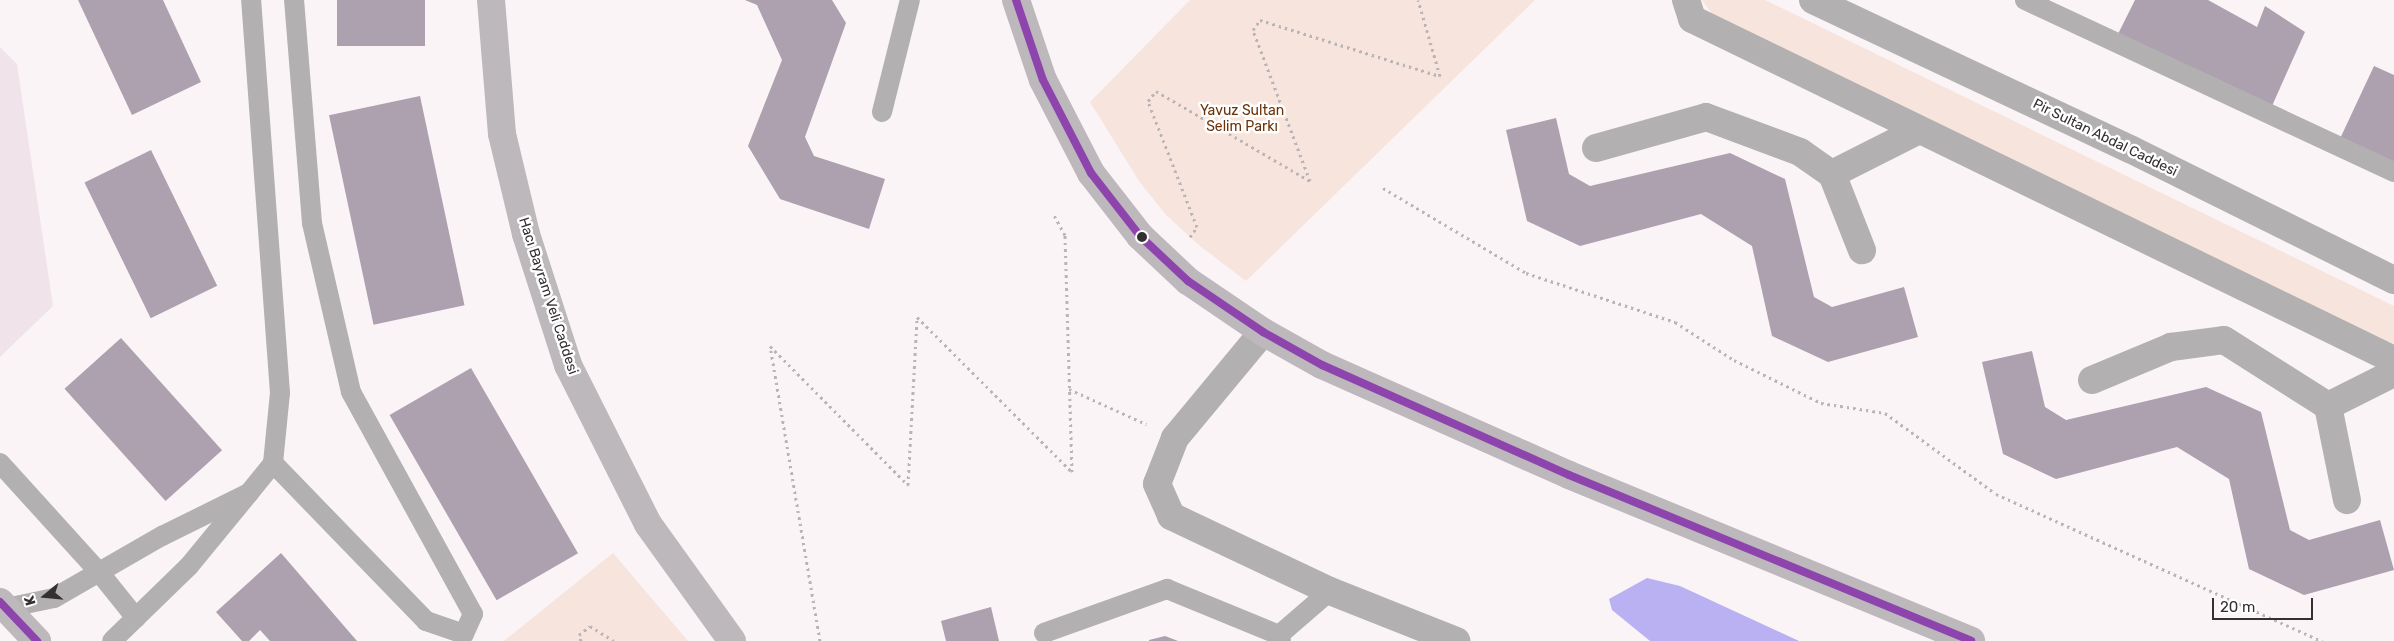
<!DOCTYPE html>
<meta charset="utf-8">
<style>
body{margin:0}
#map{position:relative;width:2394px;height:641px;overflow:hidden;background:#faf4f7;font-family:Rubik,sans-serif}
div>[style]{position:absolute}
[style*='--x']{left:calc(var(--x)*1px);top:calc(var(--y)*1px);width:calc(var(--w)*1px);rotate:calc(var(--a)*1deg)}
.built>*{inset:0;background:#f0e4ea}
.green>*{inset:0;background:#f7e4dc}
.water>*{inset:0;background:#b9b1f1}
.building>*{inset:0;background:#ada0af;transform-origin:0 0}
.path>*{height:3px;margin-top:-1.5px;transform-origin:0;background:repeating-linear-gradient(90deg,#b9b5b6 0 2.5px,transparent 0 6.5px)}
.lane>*{height:20px;margin:-10px;padding:0 10px;transform-origin:10px;border-radius:10px;background:#b2b0b0}
.street>*{height:28px;margin:-14px;padding:0 14px;transform-origin:14px;border-radius:14px;background:#b2b0b0}
.secondary>*{height:28px;margin:-14px;padding:0 14px;transform-origin:14px;border-radius:14px;background:#bdb8bb}
.bus-1>*{height:8px;margin:-4px;padding:0 4px;transform-origin:4px;border-radius:4px;background:#8e44ad}
.dots>*{width:14px;height:14px;translate:-50% -50%;box-sizing:border-box;border:2px solid #fff;border-radius:50%}
span{translate:-50% -50%;white-space:nowrap;text-align:center;line-height:1.15;-webkit-text-stroke:5px #fff;paint-order:stroke}
.park-label{font-size:14px;color:#6b3207}
.street-label{font-size:14px;color:#343032}
.north{position:absolute;left:20px;top:571px;width:50px;height:50px;-webkit-text-stroke:4px #fff;paint-order:stroke;rotate:253deg;font-size:14px;font-weight:700;line-height:20px;text-align:center;color:#343032}
.north::after{content:'';display:block;margin:auto;width:18px;height:22px;background:#343032;clip-path:polygon(50% 0,100% 100%,50% 72%,0 100%)}
.scale{position:absolute;left:2212px;top:598px;width:101px;height:22px;box-sizing:border-box;border:2px solid #343032;border-top:0;padding-left:6px;font-size:15px;line-height:18px;white-space:nowrap;color:#343032;-webkit-text-stroke:4px #fff;paint-order:stroke}
</style>
<div id="map">
<div class="built">
<i style="clip-path:polygon(0 47px,17px 64px,53px 306px,0 357px)"></i>
</div>
<div class="green">
<i style="clip-path:polygon(1190px 0,1535px 0,1246px 281px,1200px 246px,1166px 215px,1139px 181px,1090px 102px)"></i>
<i style="clip-path:polygon(1702px 0,1765px 0,2394px 306px,2394px 344px,2295px 299px,1712px 14px)"></i>
<i style="clip-path:polygon(613px 553px,688px 641px,504px 641px)"></i>
</div>
<div class="water">
<i style="clip-path:polygon(1647px 578px,1680px 586px,1799px 641px,1650px 641px,1612px 610px,1609px 599px)"></i>
</div>
<div class="building">
<i style="clip-path:polygon(78px 0,163px 0,201px 82px,132px 115px)"></i>
<i style="left:337px;top:0;width:88px;height:46px"></i>
<i style="clip-path:polygon(745px 0,832px 0,846px 23px,805px 137px,814px 156px,885px 179px,869px 229px,780px 199px,748px 146px,782px 60px,757px 5px)"></i>
<i style="clip-path:polygon(2135px 0,2208px 0,2257px 27px,2265px 6px,2305px 32px,2272px 106px,2118px 34px)"></i>
<i style="clip-path:polygon(2374px 66px,2394px 75px,2394px 170px,2338px 143px)"></i>
<i style="left:420px;top:96px;width:214px;height:93px;rotate:78deg"></i>
<i style="clip-path:polygon(1556px 118px,1569px 174px,1590px 186px,1730px 153px,1785px 179px,1814px 297px,1832px 307px,1904px 287px,1918px 337px,1828px 362px,1772px 336px,1752px 246px,1701px 214px,1580px 246px,1527px 221px,1506px 130px)"></i>
<i style="left:151px;top:150px;width:151px;height:74px;rotate:64deg"></i>
<i style="left:121px;top:338px;width:151px;height:76px;rotate:48deg"></i>
<i style="clip-path:polygon(2032px 351px,2045px 407px,2066px 420px,2206px 387px,2261px 412px,2290px 530px,2309px 540px,2380px 520px,2394px 570px,2304px 595px,2249px 569px,2229px 479px,2177px 447px,2056px 479px,2003px 454px,1982px 362px)"></i>
<i style="left:471px;top:368px;width:214px;height:94px;rotate:60deg"></i>
<i style="clip-path:polygon(281px 553px,357px 641px,270px 641px,260px 630px,249px 641px,242px 641px,216px 612px)"></i>
<i style="clip-path:polygon(991px 607px,999px 641px,946px 641px,941px 621px)"></i>
<i style="clip-path:polygon(1165px 636px,1178px 641px,1149px 641px,1149px 640px)"></i>
</div>
<div class="path">
<i style="--x:1383;--y:188;--w:166;--a:30.7"></i>
<i style="--x:1526;--y:273;--w:157;--a:18.2"></i>
<i style="--x:1675;--y:322;--w:70;--a:32.8"></i>
<i style="--x:1734;--y:360;--w:97;--a:26.3"></i>
<i style="--x:1821;--y:403;--w:65;--a:8.9"></i>
<i style="--x:1885;--y:413;--w:137;--a:36.1"></i>
<i style="--x:1996;--y:494;--w:358;--a:24.3"></i>
<i style="--x:1190;--y:237;--w:12;--a:-55"></i>
<i style="--x:1197;--y:227;--w:135;--a:-111.3"></i>
<i style="--x:1148;--y:101;--w:13;--a:-51"></i>
<i style="--x:1156;--y:91;--w:178;--a:30.3"></i>
<i style="--x:1310;--y:181;--w:161;--a:-110.7"></i>
<i style="--x:1253;--y:30;--w:12;--a:-55"></i>
<i style="--x:1260;--y:20;--w:189;--a:17.3"></i>
<i style="--x:1440;--y:76;--w:79;--a:-106.1"></i>
<i style="--x:1069;--y:389;--w:85;--a:24.4"></i>
<i style="--x:581;--y:641;--w:6;--a:-108"></i>
<i style="--x:579;--y:635;--w:14;--a:-39"></i>
<i style="--x:590;--y:626;--w:28;--a:32"></i>
<i style="--x:820;--y:641;--w:299;--a:-99.6"></i>
<i style="--x:770;--y:346;--w:196;--a:45.2"></i>
<i style="--x:908;--y:485;--w:168;--a:-86.9"></i>
<i style="--x:917;--y:317;--w:219;--a:45"></i>
<i style="--x:1072;--y:472;--w:237;--a:-91.7"></i>
<i style="--x:1065;--y:235;--w:23;--a:-119"></i>
</div>
<div class="lane">
<i style="--x:2025;--y:0;--w:407;--a:25"></i>
<i style="--x:882;--y:112;--w:115;--a:-76"></i>
<i style="--x:0;--y:463;--w:147;--a:47.8"></i>
<i style="--x:99;--y:572;--w:59;--a:51.2"></i>
<i style="--x:273;--y:463;--w:220;--a:45.9"></i>
<i style="--x:426;--y:621;--w:40;--a:18.9"></i>
<i style="--x:464;--y:634;--w:22;--a:-66"></i>
<i style="--x:473;--y:614;--w:253;--a:-118.8"></i>
<i style="--x:351;--y:392;--w:173;--a:-103"></i>
<i style="--x:312;--y:223;--w:224;--a:-94.6"></i>
<i style="--x:249;--y:493;--w:38;--a:-51"></i>
<i style="--x:273;--y:463;--w:70;--a:-84.3"></i>
<i style="--x:280;--y:393;--w:394;--a:-94.2"></i>
<i style="--x:6;--y:608;--w:49;--a:-11.8"></i>
<i style="--x:54;--y:598;--w:125;--a:-29.9"></i>
<i style="--x:162;--y:536;--w:97;--a:-26.3"></i>
<i style="--x:249;--y:493;--w:94;--a:129.4"></i>
<i style="--x:189;--y:566;--w:107;--a:135.8"></i>
<i style="--x:1044;--y:633;--w:131;--a:-19.7"></i>
<i style="--x:1167;--y:589;--w:121;--a:22.3"></i>
<i style="--x:1279;--y:635;--w:6;--a:72"></i>
<i style="--x:1279;--y:635;--w:67;--a:-40.8"></i>
</div>
<div class="street">
<i style="--x:1686;--y:0;--w:20;--a:72"></i>
<i style="--x:1692;--y:19;--w:780;--a:25.91"></i>
<i style="--x:1813;--y:0;--w:350;--a:25.2"></i>
<i style="--x:2130;--y:149;--w:295;--a:26.4"></i>
<i style="--x:1596;--y:148;--w:114;--a:-15.7"></i>
<i style="--x:1706;--y:117;--w:100;--a:20.4"></i>
<i style="--x:1800;--y:152;--w:39;--a:35"></i>
<i style="--x:1832;--y:174;--w:82;--a:68.5"></i>
<i style="--x:1832;--y:174;--w:97;--a:-26.8"></i>
<i style="--x:1263;--y:332;--w:138;--a:129.7"></i>
<i style="--x:1175;--y:438;--w:49;--a:111.4"></i>
<i style="--x:1157;--y:484;--w:35;--a:66"></i>
<i style="--x:1171;--y:516;--w:176;--a:25.3"></i>
<i style="--x:1330;--y:591;--w:136;--a:21.6"></i>
<i style="--x:2092;--y:380;--w:86;--a:-22.7"></i>
<i style="--x:2171;--y:347;--w:53;--a:-7.5"></i>
<i style="--x:2224;--y:340;--w:123;--a:32.4"></i>
<i style="--x:2328;--y:406;--w:74;--a:-26.6"></i>
<i style="--x:2328;--y:406;--w:96;--a:78.6"></i>
</div>
<div class="secondary">
<i style="--x:491;--y:0;--w:134;--a:85.3"></i>
<i style="--x:502;--y:134;--w:103;--a:76.5"></i>
<i style="--x:526;--y:234;--w:138;--a:72.2"></i>
<i style="--x:568;--y:365;--w:178;--a:63.3"></i>
<i style="--x:648;--y:524;--w:144;--a:54.3"></i>
<i style="--x:1016;--y:0;--w:84;--a:71.4"></i>
<i style="--x:1043;--y:80;--w:105;--a:62.7"></i>
<i style="--x:1091;--y:173;--w:80;--a:52.1"></i>
<i style="--x:1140;--y:236;--w:66;--a:43.2"></i>
<i style="--x:1188;--y:281;--w:91;--a:34.2"></i>
<i style="--x:1263;--y:332;--w:68;--a:29.2"></i>
<i style="--x:1322;--y:365;--w:270;--a:24"></i>
<i style="--x:1569;--y:475;--w:435;--a:22.4"></i>
<i style="--x:0;--y:602;--w:54;--a:46.5"></i>
</div>
<div class="bus-1">
<i style="--x:1016;--y:0;--w:84;--a:71.4"></i>
<i style="--x:1043;--y:80;--w:105;--a:62.7"></i>
<i style="--x:1091;--y:173;--w:80;--a:52.1"></i>
<i style="--x:1140;--y:236;--w:66;--a:43.2"></i>
<i style="--x:1188;--y:281;--w:91;--a:34.2"></i>
<i style="--x:1263;--y:332;--w:68;--a:29.2"></i>
<i style="--x:1322;--y:365;--w:270;--a:24"></i>
<i style="--x:1569;--y:475;--w:435;--a:22.4"></i>
<i style="--x:0;--y:602;--w:54;--a:46.5"></i>
</div>
<div class="dots">
<i style="left:1142px;top:237px;background:#343032"></i>
</div>
<div class="park-label">
<span style="left:1242px;top:119px">Yavuz Sultan<br>Selim Parkı</span>
</div>
<div class="street-label">
<span style="left:2105px;top:138px;rotate:26deg">Pir Sultan Abdal Caddesi</span>
<span style="left:548px;top:296px;rotate:72deg">Hacı Bayram Veli Caddesi</span>
</div>
<div class="north">K</div>
<div class="scale">20 m</div>
</div>
